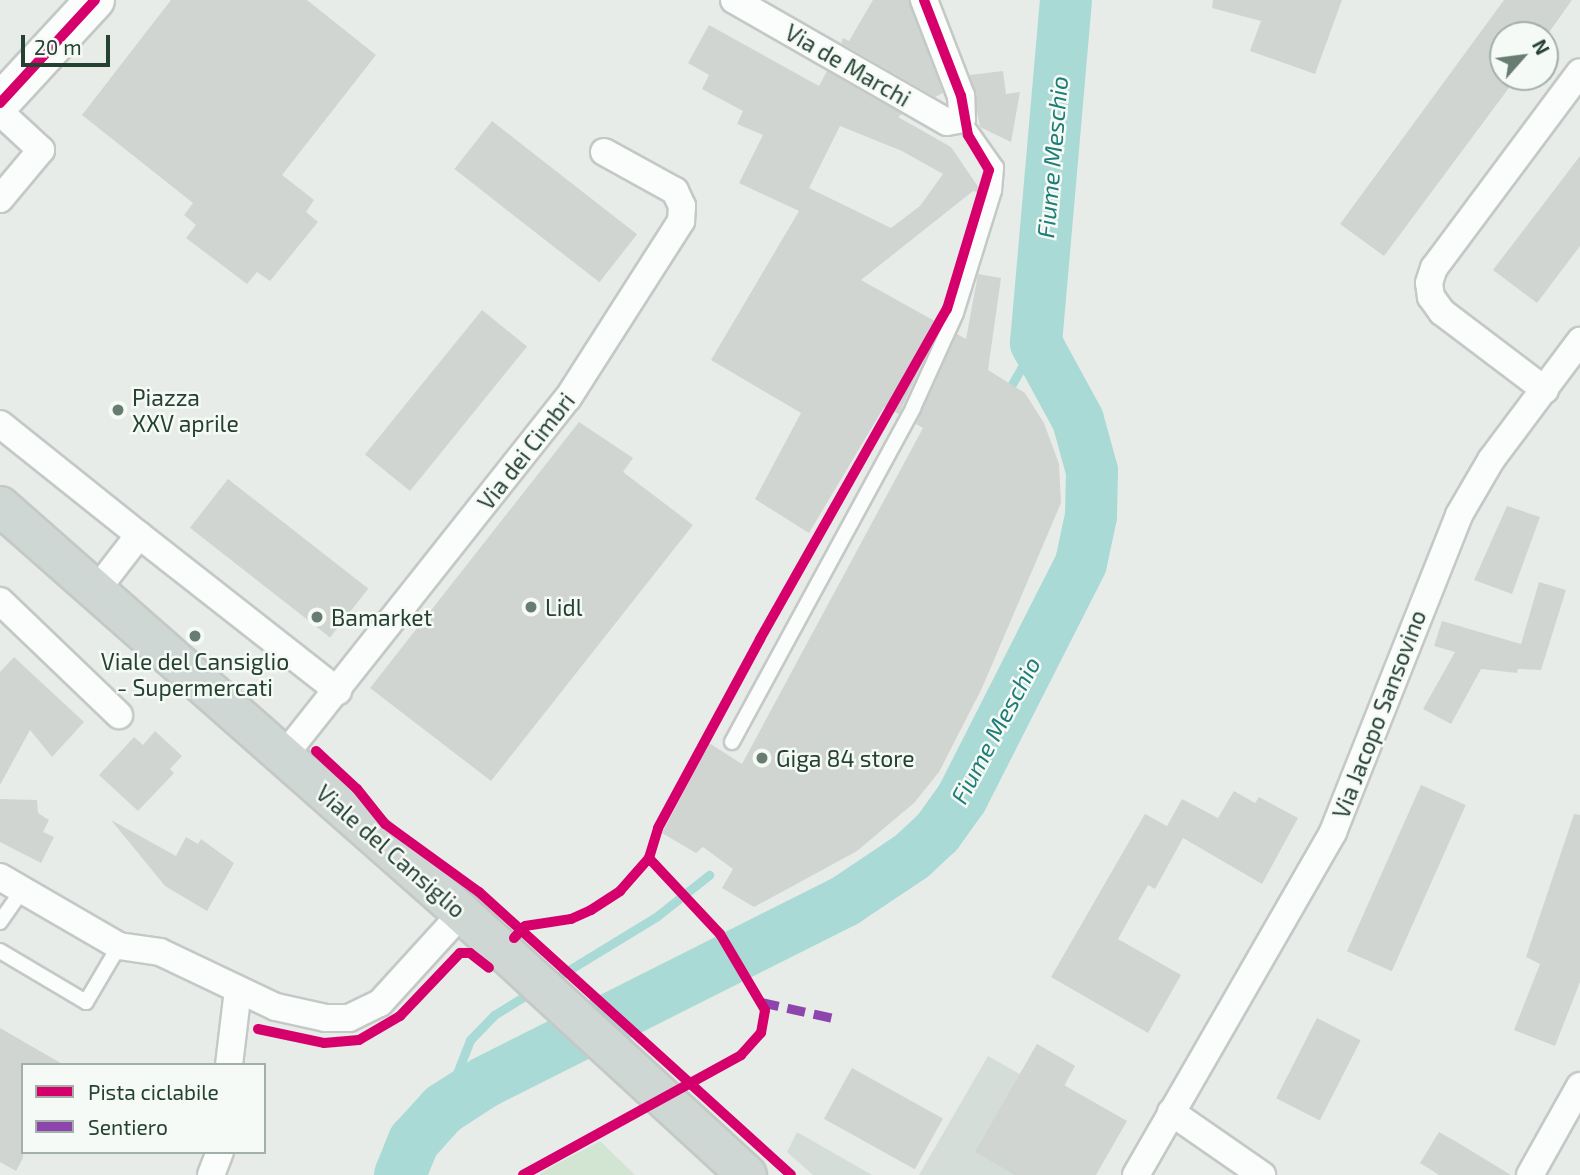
<!DOCTYPE html>
<style>
body{margin:0}
#map{position:relative;width:1580px;height:1175px;overflow:hidden;background:#e7ece9;font-family:"Exo 2",sans-serif}
div>[style]{position:absolute}
[style*='--x']{left:calc(var(--x)*1px);top:calc(var(--y)*1px);width:calc(var(--w)*1px);rotate:calc(var(--a)*1deg)}
.built>*{inset:0;background:#d5ddd8}
.green>*{inset:0;background:#d1e5d2}
.stream>*{height:9px;margin:-4.5px;padding:0 4.5px;transform-origin:4.5px;border-radius:4.5px;background:#a9dad5}
.river>*{height:52px;margin:-26px;padding:0 26px;transform-origin:26px;border-radius:26px;background:#a9dad5}
.building>*{inset:0;background:#d0d5d2;transform-origin:0 0}
.roads{filter:drop-shadow(2px 0 #c4c9c6) drop-shadow(-2px 0 #c4c9c6) drop-shadow(0 2px #c4c9c6) drop-shadow(0 -2px #c4c9c6)}
.lane>*{height:14px;margin:-7px;padding:0 7px;transform-origin:7px;border-radius:7px;background:#fbfcfc}
.street>*{height:26px;margin:-13px;padding:0 13px;transform-origin:13px;border-radius:13px;background:#fbfcfc}
.secondary>*{height:38px;margin:-19px;padding:0 19px;transform-origin:19px;border-radius:19px;background:#fbfcfc}
.primary>*{height:38px;margin:-19px;padding:0 19px;transform-origin:19px;border-radius:19px;background:#ced7d3}
.quiet>*{height:9px;margin-top:-4.5px;transform-origin:0;background:repeating-linear-gradient(90deg,#8e44ad 0 18px,transparent 0 27px)}
.cycleway>*{height:10px;margin:-5px;padding:0 5px;transform-origin:5px;border-radius:5px;background:#d6006c}
.dots>*{width:19px;height:19px;translate:-50% -50%;box-sizing:border-box;border:4px solid #f6faf7;border-radius:50%}
span{translate:-50% -50%;white-space:nowrap;text-align:center;line-height:1.15;-webkit-text-stroke:5px #f6faf7;paint-order:stroke}
.street-label{font-size:23px;color:#244132}
.poi-label{font-size:23px;color:#244132}
.left{translate:0 -50%;text-align:left}
.water-label{font-size:24px;color:#1e7d77;font-style:italic}
.legend{position:absolute;left:21px;top:1063px;width:245px;height:91px;box-sizing:border-box;background:#f6faf7;border:2px solid #a2b0a8;margin:0;padding:9px 12px;list-style:none;font-size:21px;color:#244132}
.legend li{display:flex;align-items:center;gap:14px;height:35px}
.legend b{width:35px;border:2px solid #a2b0a8}
.north{position:absolute;left:1489px;top:21px;width:70px;height:70px;box-sizing:border-box;background:#f6faf7;border:2px solid #a2b0a8;border-radius:50%;rotate:62deg;font-size:19px;font-weight:700;line-height:28px;text-align:center;color:#244132}
.north::after{content:'';display:block;margin:auto;width:24px;height:32px;background:#687d72;clip-path:polygon(50% 0,100% 100%,50% 72%,0 100%)}
.scale{position:absolute;left:21px;top:35px;width:89px;height:32px;box-sizing:border-box;border:4px solid #244132;border-top:0;padding-left:9px;font-size:21px;line-height:24px;white-space:nowrap;color:#244132;-webkit-text-stroke:5px #f6faf7;paint-order:stroke}
</style>
<div id="map">
<div class="built">
<i style="clip-path:polygon(1037px 1044px,1075px 1066px,1065px 1085px,1096px 1175px,919px 1175px,988px 1056px,1020px 1074px)"></i>
<i style="clip-path:polygon(797px 1132px,872px 1175px,813px 1175px,787px 1152px)"></i>
</div>
<div class="green">
<i style="clip-path:polygon(600px 1141px,635px 1175px,538px 1175px,549px 1168px)"></i>
</div>
<div class="stream">
<i style="--x:1012;--y:384;--w:48;--a:-59.7"></i>
<i style="--x:551;--y:981;--w:123;--a:-31.4"></i>
<i style="--x:656;--y:917;--w:68;--a:-38.4"></i>
<i style="--x:443;--y:1109;--w:74;--a:-68.6"></i>
<i style="--x:470;--y:1040;--w:35;--a:-46"></i>
<i style="--x:494;--y:1015;--w:46;--a:-31.6"></i>
</div>
<div class="river">
<i style="--x:400;--y:1175;--w:37;--a:-68"></i>
<i style="--x:414;--y:1141;--w:43;--a:-47.8"></i>
<i style="--x:443;--y:1109;--w:50;--a:-32.7"></i>
<i style="--x:485;--y:1082;--w:403;--a:-26.7"></i>
<i style="--x:845;--y:901;--w:81;--a:-33.9"></i>
<i style="--x:912;--y:856;--w:34;--a:-43"></i>
<i style="--x:937;--y:833;--w:43;--a:-54.5"></i>
<i style="--x:962;--y:798;--w:263;--a:-63.1"></i>
<i style="--x:1081;--y:563;--w:48;--a:-78"></i>
<i style="--x:1091;--y:516;--w:45;--a:-88.7"></i>
<i style="--x:1092;--y:471;--w:53;--a:-105.4"></i>
<i style="--x:1078;--y:420;--w:88;--a:-118.6"></i>
<i style="--x:1036;--y:343;--w:344;--a:-85"></i>
</div>
<div class="building">
<i style="clip-path:polygon(171px 0,307px 0,376px 55px,282px 175px,314px 200px,306px 212px,318px 222px,270px 281px,257px 272px,247px 284px,186px 238px,196px 225px,184px 215px,193px 203px,82px 115px)"></i>
<i style="clip-path:polygon(873px 0,909px 0,943px 93px,935px 97px,841px 43px,843px 38px,849px 41px)"></i>
<i style="clip-path:polygon(1213px 0,1342px 0,1315px 74px,1250px 51px,1261px 21px,1212px 8px)"></i>
<i style="clip-path:polygon(1504px 0,1572px 0,1545px 38px,1503px 35px,1503px 77px,1517px 77px,1384px 256px,1340px 224px)"></i>
<i style="clip-path:polygon(evenodd,709px 25px,819px 86px,827px 71px,902px 114px,898px 117px,951px 147px,983px 194px,973px 191px,861px 280px,940px 324px,899px 414px,884px 407px,809px 533px,755px 499px,801px 413px,711px 360px,799px 211px,739px 183px,763px 135px,737px 124px,743px 111px,702px 89px,709px 75px,688px 63px,709px 25px,840px 126px,902px 151px,943px 174px,920px 206px,891px 228px,809px 188px,840px 126px)"></i>
<i style="clip-path:polygon(1003px 71px,1006px 94px,1020px 92px,1011px 142px,980px 127px,970px 75px)"></i>
<i style="left:492px;top:121px;width:184px;height:61px;rotate:38deg"></i>
<i style="clip-path:polygon(1580px 156px,1580px 246px,1537px 303px,1493px 270px)"></i>
<i style="clip-path:polygon(978px 274px,1001px 278px,988px 370px,1025px 393px,1044px 423px,1059px 464px,1061px 503px,982px 688px,939px 772px,914px 803px,857px 851px,754px 907px,722px 888px,733px 869px,703px 847px,696px 853px,662px 833px,709px 743px,742px 764px,923px 428px,916px 424px,957px 334px,966px 339px)"></i>
<i style="left:482px;top:310px;width:58px;height:186px;rotate:39deg"></i>
<i style="clip-path:polygon(579px 422px,633px 458px,623px 472px,693px 525px,491px 781px,370px 688px)"></i>
<i style="left:228px;top:479px;width:178px;height:62px;rotate:38deg"></i>
<i style="clip-path:polygon(1507px 506px,1540px 517px,1512px 594px,1474px 580px)"></i>
<i style="clip-path:polygon(1539px 582px,1566px 590px,1541px 670px,1518px 669px,1517px 673px,1481px 669px,1451px 724px,1423px 709px,1455px 652px,1434px 646px,1442px 621px,1521px 644px)"></i>
<i style="clip-path:polygon(14px 657px,84px 722px,52px 757px,30px 730px,0 785px,0 672px)"></i>
<i style="clip-path:polygon(155px 731px,182px 756px,170px 769px,174px 773px,138px 811px,99px 775px,134px 737px,143px 745px)"></i>
<i style="left:1421px;top:785px;width:49px;height:182px;rotate:24deg"></i>
<i style="clip-path:polygon(1234px 791px,1255px 803px,1259px 797px,1298px 818px,1262px 884px,1183px 838px,1155px 889px,1148px 885px,1118px 939px,1181px 975px,1148px 1033px,1051px 977px,1145px 814px,1167px 826px,1182px 799px,1218px 818px)"></i>
<i style="clip-path:polygon(0 799px,37px 800px,38px 813px,49px 820px,43px 832px,54px 837px,41px 863px,0 842px)"></i>
<i style="clip-path:polygon(1574px 814px,1580px 815px,1580px 982px,1555px 1046px,1514px 1030px,1540px 964px,1526px 957px)"></i>
<i style="clip-path:polygon(111px 820px,176px 856px,186px 837px,198px 844px,201px 839px,234px 863px,207px 911px,165px 886px)"></i>
<i style="left:1317px;top:1018px;width:49px;height:90px;rotate:27deg"></i>
<i style="clip-path:polygon(0 1028px,64px 1065px,23px 1065px,23px 1158px,16px 1171px,0 1162px)"></i>
<i style="clip-path:polygon(1037px 1044px,1075px 1066px,1064px 1085px,1127px 1121px,1096px 1175px,1015px 1175px,975px 1152px)"></i>
<i style="left:852px;top:1068px;width:104px;height:58px;rotate:29deg"></i>
<i style="clip-path:polygon(1439px 1132px,1455px 1141px,1511px 1175px,1439px 1175px,1420px 1163px)"></i>
</div>
<div class="roads">
<div class="lane">
<i style="--x:732;--y:742;--w:380;--a:-61.5"></i>
<i style="--x:913;--y:408;--w:104;--a:-65.6"></i>
<i style="--x:956;--y:313;--w:128;--a:-72.7"></i>
<i style="--x:994;--y:191;--w:24;--a:-85"></i>
<i style="--x:996;--y:167;--w:59;--a:-125.3"></i>
<i style="--x:0;--y:922;--w:39;--a:-55"></i>
<i style="--x:0;--y:951;--w:100;--a:30.7"></i>
<i style="--x:86;--y:1002;--w:65;--a:-59.5"></i>
</div>
<div class="street">
<i style="--x:734;--y:0;--w:245;--a:29.8"></i>
<i style="--x:947;--y:122;--w:15;--a:-11"></i>
<i style="--x:962;--y:119;--w:23;--a:-92"></i>
<i style="--x:961;--y:96;--w:103;--a:-111.1"></i>
<i style="--x:0;--y:112;--w:56;--a:42.8"></i>
<i style="--x:41;--y:150;--w:64;--a:129.9"></i>
<i style="--x:1545;--y:390;--w:129;--a:-142.9"></i>
<i style="--x:1442;--y:312;--w:19;--a:-126"></i>
<i style="--x:1431;--y:297;--w:14;--a:-98"></i>
<i style="--x:1429;--y:283;--w:16;--a:-72"></i>
<i style="--x:1434;--y:268;--w:244;--a:-53.3"></i>
<i style="--x:0;--y:424;--w:178;--a:38.6"></i>
<i style="--x:139;--y:535;--w:72;--a:127.7"></i>
<i style="--x:139;--y:535;--w:253;--a:38.1"></i>
<i style="--x:0;--y:601;--w:165;--a:43.8"></i>
<i style="--x:283;--y:757;--w:458;--a:-51.6"></i>
<i style="--x:568;--y:398;--w:210;--a:-57.4"></i>
<i style="--x:681;--y:221;--w:15;--a:-86"></i>
<i style="--x:682;--y:206;--w:17;--a:-115"></i>
<i style="--x:675;--y:191;--w:81;--a:-151.2"></i>
<i style="--x:0;--y:877;--w:138;--a:30.1"></i>
<i style="--x:119;--y:946;--w:41;--a:8.3"></i>
<i style="--x:160;--y:952;--w:128;--a:25.4"></i>
<i style="--x:276;--y:1007;--w:51;--a:12.4"></i>
<i style="--x:326;--y:1018;--w:23;--a:0"></i>
<i style="--x:349;--y:1018;--w:34;--a:-26"></i>
<i style="--x:380;--y:1003;--w:122;--a:-47.7"></i>
<i style="--x:229;--y:1065;--w:76;--a:-83.2"></i>
<i style="--x:1171;--y:1112;--w:111;--a:34.7"></i>
<i style="--x:211;--y:1175;--w:25;--a:-69"></i>
<i style="--x:1136;--y:1175;--w:396;--a:-60.1"></i>
<i style="--x:1333;--y:832;--w:341;--a:-68.3"></i>
<i style="--x:1459;--y:515;--w:64;--a:-59.8"></i>
<i style="--x:1491;--y:460;--w:149;--a:-53.2"></i>
<i style="--x:1530;--y:1175;--w:102;--a:-60.7"></i>
</div>
<div class="secondary">
<i style="--x:0;--y:103;--w:140;--a:-47.3"></i>
</div>
<div class="primary">
<i style="--x:0;--y:506;--w:616;--a:41.38"></i>
<i style="--x:462;--y:913;--w:387;--a:42.6"></i>
</div>
</div>
<div class="quiet">
<i style="--x:761;--y:1002;--w:74;--a:12.5"></i>
</div>
<div class="cycleway">
<i style="--x:0;--y:103;--w:140;--a:-47.3"></i>
<i style="--x:316;--y:751;--w:56;--a:42.8"></i>
<i style="--x:357;--y:789;--w:45;--a:51.3"></i>
<i style="--x:385;--y:824;--w:116;--a:35.9"></i>
<i style="--x:479;--y:892;--w:421;--a:42.2"></i>
<i style="--x:514;--y:938;--w:16;--a:-47"></i>
<i style="--x:525;--y:926;--w:47;--a:-8.7"></i>
<i style="--x:571;--y:919;--w:22;--a:-24"></i>
<i style="--x:591;--y:910;--w:35;--a:-33"></i>
<i style="--x:620;--y:891;--w:44;--a:-48.7"></i>
<i style="--x:649;--y:858;--w:31;--a:-73"></i>
<i style="--x:658;--y:828;--w:215;--a:-61.6"></i>
<i style="--x:760;--y:639;--w:379;--a:-60.5"></i>
<i style="--x:947;--y:309;--w:145;--a:-73.2"></i>
<i style="--x:989;--y:170;--w:41;--a:-121"></i>
<i style="--x:968;--y:135;--w:40;--a:-100"></i>
<i style="--x:961;--y:96;--w:103;--a:-111.1"></i>
<i style="--x:258;--y:1029;--w:67;--a:12"></i>
<i style="--x:324;--y:1043;--w:35;--a:-5"></i>
<i style="--x:359;--y:1040;--w:48;--a:-30.3"></i>
<i style="--x:400;--y:1016;--w:87;--a:-46.4"></i>
<i style="--x:460;--y:953;--w:10;--a:0"></i>
<i style="--x:470;--y:953;--w:24;--a:38"></i>
<i style="--x:523;--y:1175;--w:249;--a:-28.8"></i>
<i style="--x:741;--y:1055;--w:30;--a:-48"></i>
<i style="--x:761;--y:1033;--w:23;--a:-80"></i>
<i style="--x:765;--y:1010;--w:88;--a:-120.6"></i>
<i style="--x:720;--y:934;--w:104;--a:-133.1"></i>
</div>
<div class="dots">
<i style="left:118px;top:410px;background:#687d72"></i>
<i style="left:531px;top:607px;background:#687d72"></i>
<i style="left:317px;top:617px;background:#687d72"></i>
<i style="left:195px;top:636px;background:#687d72"></i>
<i style="left:762px;top:758px;background:#687d72"></i>
</div>
<div class="street-label">
<span style="left:848px;top:65px;rotate:30deg">Via de Marchi</span>
<span style="left:526px;top:451px;rotate:-52deg">Via dei Cimbri</span>
<span style="left:1379px;top:714px;rotate:-69deg">Via Jacopo Sansovino</span>
<span style="left:391px;top:851px;rotate:41deg">Viale del Cansiglio</span>
</div>
<div class="poi-label">
<span class="left" style="left:132px;top:410px">Piazza<br>XXV aprile</span>
<span class="left" style="left:545px;top:607px">Lidl</span>
<span class="left" style="left:331px;top:617px">Bamarket</span>
<span style="left:195px;top:674px">Viale del Cansiglio<br>- Supermercati</span>
<span class="left" style="left:776px;top:758px">Giga 84 store</span>
</div>
<div class="water-label">
<span style="left:1052px;top:157px;rotate:-85deg">Fiume Meschio</span>
<span style="left:995px;top:730px;rotate:-62deg">Fiume Meschio</span>
</div>
<ul class="legend">
<li><b style="height:9px;background:#d6006c"></b>Pista ciclabile</li>
<li><b style="height:9px;background:#8e44ad"></b>Sentiero</li>
</ul>
<div class="north">N</div>
<div class="scale">20 m</div>
</div>
